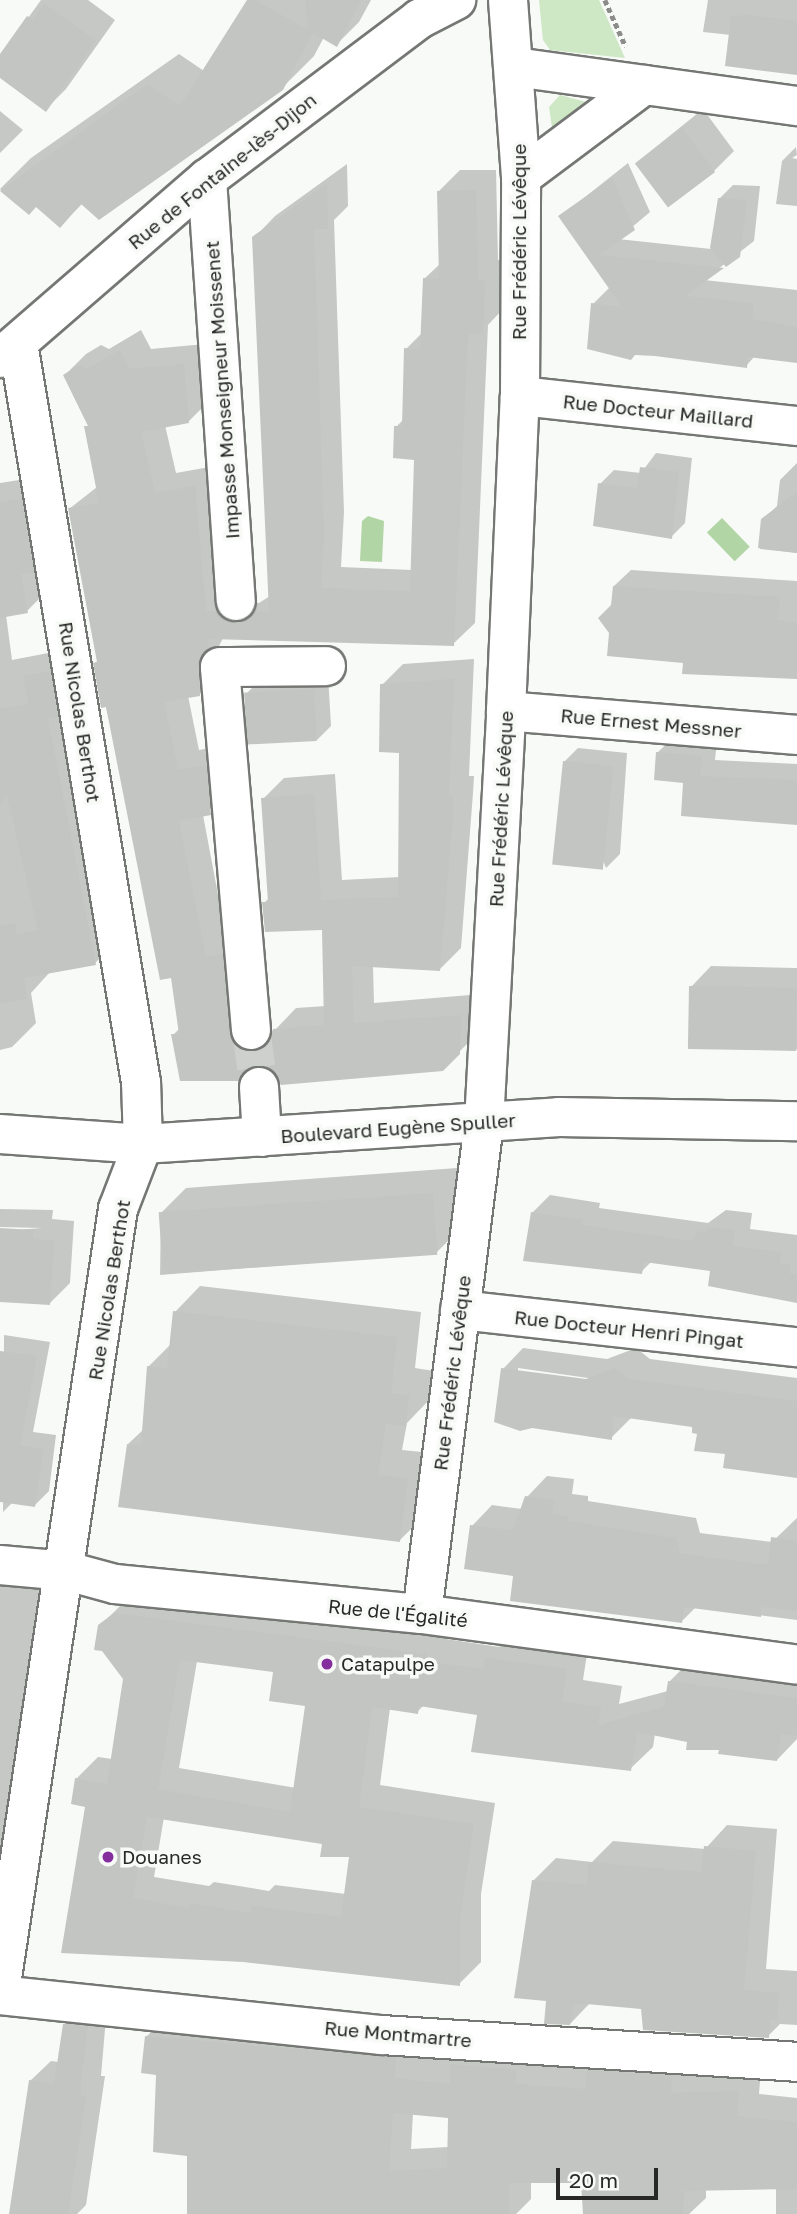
<!DOCTYPE html>
<meta charset="utf-8">
<style>
body{margin:0}
#map{position:relative;width:797px;height:2214px;overflow:hidden;background:#f8faf7;font-family:"Golos Text",sans-serif}
div>[style]{position:absolute}
.green>*{inset:0;background:#cee7c5}
.water>*{inset:0;background:#b1d5a4;transform-origin:0 0}
.shadow>*{inset:0;background:#0003}
.building>*{inset:0;background:#c3c5c2;transform-origin:0 0}
.minor-tunnel>*{height:38px;margin-top:-19px;transform-origin:0;background:repeating-linear-gradient(90deg,#ced0cd 0 38px,transparent 0 57px)}
.path>*{height:4.5px;margin-top:-2.25px;transform-origin:0;background:repeating-linear-gradient(90deg,#8c8d8b 0 5px,transparent 0 8.5px)}
.roads{filter:drop-shadow(2px 0 #757774) drop-shadow(-2px 0 #757774) drop-shadow(0 2px #757774) drop-shadow(0 -2px #757774)}
.minor>*{height:38px;margin:-19px;padding:0 19px;transform-origin:19px;border-radius:19px;background:#fff}
.dots>*{width:19px;height:19px;translate:-50% -50%;box-sizing:border-box;border:4px solid #f8faf7;border-radius:50%}
span{translate:-50% -50%;white-space:nowrap;text-align:center;line-height:1.15;-webkit-text-stroke:7px #f8faf7;paint-order:stroke}
.street-label{font-size:19px;color:#282927}
.poi-label{font-size:19px;color:#282927}
.left{translate:0 -50%;text-align:left}
.scale{position:absolute;left:556px;top:2168px;width:102px;height:32px;box-sizing:border-box;border:4px solid #282927;border-top:0;padding-left:9px;font-size:21px;line-height:24px;white-space:nowrap;color:#282927;-webkit-text-stroke:5px #f8faf7;paint-order:stroke}
</style>
<div id="map">
<div class="green">
<div style="clip-path:polygon(539px 0,599px 0,625px 58px,550px 50px,543px 40px)"></div>
<div style="clip-path:polygon(560px 95px,601px 106px,554px 141px,549px 107px)"></div>
</div>
<div class="water">
<div style="clip-path:polygon(368px 516px,384px 521px,382px 562px,360px 561px,362px 521px)"></div>
<div style="left:722px;top:518px;width:40px;height:21px;rotate:46deg"></div>
</div>
<div class="shadow">
<div style="clip-path:polygon(41px 0,88px 0,115px 20px,66px 89px,46px 109px,0 76px,0 57px)"></div>
<div style="clip-path:polygon(249px 0,371px 0,359px 22px,336px 45px,324px 37px,314px 56px,282px 88px,83px 203px,60px 226px,36px 205px,28px 213px,0 189px,31px 158px,179px 54px,204px 71px)"></div>
<div style="clip-path:polygon(708px 0,797px 0,797px 73px,731px 35px,703px 32px)"></div>
<div style="clip-path:polygon(703px 109px,734px 151px,714px 171px,637px 162px)"></div>
<div style="clip-path:polygon(0 111px,23px 130px,0 153px)"></div>
<div style="clip-path:polygon(796px 147px,797px 155px,792px 158px,797px 159px,797px 206px,776px 204px,782px 161px)"></div>
<div style="clip-path:polygon(628px 163px,650px 212px,618px 239px,711px 249px,719px 199px,733px 185px,760px 186px,754px 241px,704px 280px,797px 290px,797px 362px,755px 356px,746px 366px,593px 304px,610px 287px,561px 216px)"></div>
<div style="clip-path:polygon(347px 164px,348px 206px,334px 220px,344px 512px,341px 567px,412px 570px,416px 458px,396px 427px,404px 419px,406px 349px,422px 333px,424px 279px,441px 263px,439px 191px,460px 170px,496px 170px,498px 260px,505px 260px,503px 309px,488px 325px,475px 623px,453px 644px,223px 638px,219px 646px,221px 673px,200px 694px,188px 696px,199px 750px,227px 745px,231px 792px,203px 815px,226px 937px,262px 1029px,274px 1031px,296px 1008px,326px 1006px,324px 928px,264px 903px,270px 897px,263px 799px,284px 778px,335px 774px,342px 880px,400px 877px,401px 751px,382px 685px,403px 664px,474px 659px,469px 776px,474px 776px,473px 793px,461px 948px,440px 969px,373px 966px,374px 1003px,482px 994px,480px 1031px,442px 1069px,258px 1063px,238px 1079px,173px 1035px,180px 1028px,173px 976px,95px 663px,99px 660px,69px 509px,97px 487px,89px 424px,65px 375px,86px 354px,101px 345px,109px 349px,141px 330px,151px 349px,205px 344px,210px 400px,189px 421px,165px 425px,176px 473px,215px 466px,247px 600px,259px 603px,270px 596px,254px 238px,275px 216px)"></div>
<div style="clip-path:polygon(656px 453px,692px 458px,685px 523px,671px 537px,600px 484px,614px 470px,641px 473px)"></div>
<div style="clip-path:polygon(797px 463px,797px 553px,760px 549px,763px 520px,777px 506px,780px 480px)"></div>
<div style="clip-path:polygon(45px 476px,51px 587px,27px 611px,6px 615px,12px 660px,74px 648px,119px 940px,95px 963px,50px 972px,31px 993px,36px 1023px,12px 1047px,0 1050px,0 483px)"></div>
<div style="clip-path:polygon(631px 570px,797px 581px,797px 677px,684px 673px,685px 661px,612px 605px,614px 586px)"></div>
<div style="clip-path:polygon(328px 675px,331px 726px,317px 740px,246px 694px,260px 680px)"></div>
<div style="clip-path:polygon(674px 737px,717px 740px,715px 760px,797px 764px,797px 824px,685px 781px,657px 753px)"></div>
<div style="clip-path:polygon(578px 748px,627px 753px,620px 854px,606px 868px,564px 762px)"></div>
<div style="clip-path:polygon(711px 966px,797px 968px,797px 1050px,691px 987px)"></div>
<div style="clip-path:polygon(457px 1168px,461px 1228px,436px 1253px,160px 1275px,161px 1213px,186px 1188px)"></div>
<div style="clip-path:polygon(550px 1195px,600px 1203px,599px 1208px,708px 1223px,726px 1210px,752px 1213px,750px 1229px,797px 1235px,797px 1301px,712px 1269px,652px 1261px,641px 1272px,532px 1213px)"></div>
<div style="clip-path:polygon(0 1209px,53px 1210px,52px 1219px,74px 1221px,70px 1283px,49px 1304px,0 1300px,0 1231px,42px 1228px,0 1227px)"></div>
<div style="clip-path:polygon(200px 1286px,421px 1312px,415px 1368px,434px 1371px,430px 1399px,407px 1423px,402px 1450px,432px 1453px,425px 1515px,400px 1540px,128px 1444px,144px 1429px,149px 1366px,171px 1344px,175px 1312px)"></div>
<div style="clip-path:polygon(4px 1335px,50px 1342px,33px 1432px,56px 1435px,49px 1491px,35px 1505px,13px 1502px,3px 1512px)"></div>
<div style="clip-path:polygon(evenodd,523px 1348px,607px 1359px,636px 1348px,650px 1359px,797px 1378px,797px 1476px,727px 1452px,694px 1425px,632px 1417px,611px 1438px,503px 1369px,523px 1348px,518px 1368px,595px 1379px,594px 1382px,518px 1372px,518px 1368px)"></div>
<div style="clip-path:polygon(547px 1476px,574px 1479px,572px 1494px,588px 1496px,588px 1501px,696px 1518px,700px 1533px,772px 1542px,797px 1518px,797px 1620px,696px 1607px,682px 1621px,515px 1575px,472px 1526px,492px 1505px,522px 1509px,527px 1497px)"></div>
<div style="clip-path:polygon(0 1574px,29px 1577px,41px 1594px,0 1861px)"></div>
<div style="clip-path:polygon(evenodd,122px 1604px,447px 1632px,446px 1639px,499px 1647px,509px 1637px,588px 1647px,583px 1680px,622px 1686px,619px 1704px,668px 1691px,669px 1682px,691px 1660px,797px 1673px,797px 1739px,777px 1760px,655px 1734px,653px 1747px,630px 1769px,479px 1714px,424px 1705px,417px 1712px,390px 1708px,380px 1785px,495px 1803px,481px 1894px,481px 1962px,459px 1984px,243px 1961px,63px 1952px,87px 1806px,76px 1779px,98px 1757px,112px 1759px,125px 1679px,100px 1626px,122px 1604px,197px 1661px,275px 1670px,307px 1705px,296px 1788px,179px 1768px,197px 1661px,122px 1604px,164px 1817px,324px 1842px,351px 1855px,346px 1894px,275px 1885px,269px 1891px,214px 1882px,209px 1886px,154px 1877px,164px 1817px)"></div>
<div style="clip-path:polygon(727px 1825px,777px 1829px,766px 1969px,797px 1971px,797px 2025px,780px 2024px,768px 2036px,643px 2008px,590px 2003px,570px 2024px,547px 1999px,534px 1880px,556px 1858px,592px 1862px,613px 1841px,705px 1849px)"></div>
<div style="clip-path:polygon(85px 2004px,107px 2006px,101px 2076px,105px 2076px,86px 2205px,77px 2214px,15px 2214px,30px 2081px,51px 2061px,59px 2062px,65px 2024px)"></div>
<div style="clip-path:polygon(evenodd,169px 2014px,458px 2060px,476px 2042px,761px 2069px,759px 2094px,797px 2098px,797px 2214px,776px 2214px,776px 2188px,706px 2189px,706px 2198px,689px 2214px,584px 2214px,583px 2181px,531px 2181px,531px 2199px,516px 2214px,188px 2214px,189px 2154px,146px 2037px,169px 2014px,413px 2113px,449px 2116px,449px 2147px,411px 2149px,413px 2113px)"></div>
</div>
<div class="building">
<div style="clip-path:polygon(247px 0,255px 0,313px 33px,283px 90px,99px 220px,81px 204px,60px 228px,36px 207px,29px 215px,0 191px,147px 84px,180px 106px)"></div>
<div style="clip-path:polygon(305px 0,361px 0,337px 47px,308px 30px)"></div>
<div style="clip-path:polygon(44px 3px,96px 41px,46px 112px,0 78px,0 54px,27px 16px,33px 19px)"></div>
<div style="clip-path:polygon(749px 15px,797px 21px,797px 75px,725px 66px,731px 16px)"></div>
<div style="left:682px;top:128px;width:55px;height:59px;rotate:53deg"></div>
<div style="clip-path:polygon(612px 178px,635px 230px,599px 255px,724px 268px,685px 296px,754px 303px,752px 319px,797px 327px,797px 363px,748px 357px,747px 368px,655px 356px,635px 355px,631px 360px,587px 349px,591px 303px,622px 307px,558px 216px)"></div>
<div style="clip-path:polygon(327px 183px,328px 229px,314px 229px,324px 534px,321px 588px,410px 591px,414px 460px,393px 458px,394px 426px,402px 426px,404px 348px,420px 349px,423px 278px,439px 279px,437px 191px,476px 190px,478px 280px,485px 281px,483px 332px,468px 335px,454px 646px,208px 639px,209px 648px,198px 668px,200px 696px,164px 702px,178px 770px,206px 765px,211px 815px,179px 821px,206px 957px,223px 954px,234px 1043px,254px 1052px,270px 1040px,273px 1029px,324px 1025px,322px 930px,265px 932px,262px 902px,268px 902px,261px 798px,314px 794px,321px 900px,398px 897px,399px 753px,379px 752px,380px 684px,454px 679px,449px 796px,453px 796px,453px 816px,440px 971px,352px 966px,354px 1023px,461px 1015px,460px 1054px,443px 1071px,281px 1085px,269px 1068px,258px 1065px,246px 1069px,239px 1081px,180px 1081px,171px 1034px,179px 1034px,171px 978px,160px 980px,106px 707px,101px 708px,93px 663px,97px 662px,68px 508px,99px 503px,84px 426px,88px 426px,63px 375px,79px 365px,86px 369px,120px 350px,130px 369px,184px 364px,189px 423px,141px 432px,155px 493px,195px 486px,206px 611px,217px 611px,226px 620px,237px 623px,255px 611px,269px 612px,252px 237px)"></div>
<div style="clip-path:polygon(718px 198px,747px 200px,740px 257px,726px 267px,710px 248px)"></div>
<div style="clip-path:polygon(640px 467px,679px 472px,672px 539px,593px 526px,598px 483px,637px 488px)"></div>
<div style="clip-path:polygon(797px 492px,797px 553px,758px 548px,761px 519px)"></div>
<div style="clip-path:polygon(22px 499px,34px 572px,21px 574px,28px 613px,0 618px,0 502px)"></div>
<div style="clip-path:polygon(613px 586px,780px 597px,778px 620px,797px 622px,797px 679px,682px 674px,683px 663px,607px 656px,609px 633px,598px 618px,611px 605px)"></div>
<div style="clip-path:polygon(50px 671px,58px 717px,48px 719px,96px 965px,24px 978px,27px 999px,0 1004px,0 925px,15px 924px,17px 935px,38px 930px,7px 795px,0 805px,0 709px,29px 704px,23px 676px)"></div>
<div style="left:314px;top:689px;width:52px;height:70px;rotate:87deg"></div>
<div style="clip-path:polygon(656px 752px,702px 756px,700px 776px,797px 780px,797px 825px,681px 816px,683px 783px,654px 780px)"></div>
<div style="left:563px;top:761px;width:51px;height:104px;rotate:6deg"></div>
<div style="left:689px;top:986px;width:108px;height:63px;rotate:1deg"></div>
<div style="left:433px;top:1193px;width:62px;height:275px;rotate:86deg"></div>
<div style="clip-path:polygon(531px 1212px,583px 1220px,582px 1225px,691px 1241px,698px 1231px,707px 1232px,707px 1227px,735px 1230px,733px 1246px,781px 1252px,779px 1264px,790px 1265px,790px 1274px,797px 1275px,797px 1303px,708px 1286px,710px 1271px,644px 1262px,642px 1274px,523px 1261px)"></div>
<div style="clip-path:polygon(0 1228px,34px 1230px,33px 1239px,54px 1241px,50px 1305px,0 1302px)"></div>
<div style="clip-path:polygon(173px 1311px,397px 1337px,391px 1393px,409px 1396px,406px 1426px,386px 1424px,378px 1475px,408px 1478px,400px 1542px,118px 1507px,127px 1444px,141px 1445px,147px 1366px,167px 1368px)"></div>
<div style="clip-path:polygon(0 1351px,37px 1356px,20px 1445px,43px 1449px,35px 1507px,0 1502px)"></div>
<div style="clip-path:polygon(501px 1368px,586px 1379px,615px 1368px,629px 1379px,797px 1401px,797px 1478px,723px 1468px,725px 1454px,694px 1451px,697px 1434px,692px 1433px,692px 1427px,613px 1416px,612px 1440px,532px 1428px,520px 1431px,494px 1422px)"></div>
<div style="clip-path:polygon(525px 1496px,554px 1500px,552px 1514px,568px 1516px,568px 1521px,676px 1538px,680px 1553px,691px 1555px,768px 1565px,771px 1537px,797px 1541px,797px 1611px,761px 1607px,761px 1617px,684px 1607px,682px 1623px,510px 1601px,513px 1576px,464px 1569px,470px 1525px,513px 1530px)"></div>
<div style="clip-path:polygon(evenodd,114px 1613px,426px 1654px,425px 1661px,483px 1669px,485px 1658px,567px 1669px,562px 1702px,601px 1707px,598px 1725px,664px 1707px,668px 1681px,797px 1698px,797px 1736px,781px 1734px,777px 1761px,718px 1754px,719px 1750px,686px 1750px,687px 1742px,637px 1732px,631px 1771px,471px 1752px,477px 1715px,419px 1706px,418px 1714px,372px 1707px,359px 1807px,474px 1824px,460px 1918px,460px 1986px,243px 1962px,61px 1953px,85px 1807px,71px 1804px,75px 1778px,107px 1784px,123px 1679px,102px 1651px,94px 1650px,98px 1625px,114px 1613px,180px 1660px,273px 1672px,269px 1701px,305px 1706px,290px 1812px,158px 1789px,180px 1660px,114px 1613px,147px 1817px,322px 1844px,320px 1857px,349px 1857px,341px 1917px,251px 1906px,251px 1913px,190px 1903px,189px 1908px,133px 1898px,147px 1817px)"></div>
<div style="clip-path:polygon(704px 1846px,756px 1851px,744px 1990px,779px 1993px,777px 2020px,770px 2020px,769px 2038px,643px 2030px,641px 2009px,575px 2003px,570px 2025px,544px 2024px,546px 2001px,514px 1998px,532px 1880px,587px 1885px,589px 1862px,701px 1872px)"></div>
<div style="clip-path:polygon(63px 2024px,88px 2026px,81px 2080px,81px 2096px,86px 2096px,68px 2214px,9px 2214px,29px 2080px,54px 2084px)"></div>
<div style="clip-path:polygon(evenodd,145px 2036px,396px 2058px,395px 2078px,450px 2084px,451px 2064px,516px 2070px,515px 2084px,585px 2089px,587px 2070px,672px 2076px,671px 2093px,739px 2091px,737px 2116px,797px 2122px,797px 2189px,684px 2191px,683px 2214px,583px 2214px,581px 2183px,509px 2183px,509px 2214px,187px 2214px,187px 2156px,153px 2152px,156px 2075px,141px 2073px,145px 2036px,393px 2113px,448px 2118px,447px 2168px,389px 2171px,393px 2113px)"></div>
</div>
<div class="minor-tunnel">
<div style="left:251px;top:1030px;width:58px;rotate:82deg"></div>
</div>
<div class="path">
<div style="left:605px;top:0;width:51px;rotate:65.9deg"></div>
</div>
<div class="roads">
<div class="minor">
<div style="left:515px;top:67px;width:285px;rotate:7.9deg"></div>
<div style="left:521px;top:177px;width:154px;rotate:-36.8deg"></div>
<div style="left:207px;top:179px;width:423px;rotate:86.1deg"></div>
<div style="left:0;top:358px;width:274px;rotate:-40.9deg"></div>
<div style="left:207px;top:179px;width:266px;rotate:-37deg"></div>
<div style="left:419px;top:19px;width:42px;rotate:-27.2deg"></div>
<div style="left:520px;top:396px;width:279px;rotate:6.2deg"></div>
<div style="left:506px;top:711px;width:292px;rotate:4.7deg"></div>
<div style="left:251px;top:1030px;width:364px;rotate:-94.9deg"></div>
<div style="left:220px;top:667px;width:106px;rotate:-0.5deg"></div>
<div style="left:259px;top:1087px;width:50px;rotate:86.6deg"></div>
<div style="left:0;top:1134px;width:143px;rotate:4deg"></div>
<div style="left:143px;top:1144px;width:417px;rotate:-3.7deg"></div>
<div style="left:559px;top:1117px;width:238px;rotate:1deg"></div>
<div style="left:460px;top:1310px;width:339px;rotate:6.3deg"></div>
<div style="left:0;top:1565px;width:67px;rotate:5.1deg"></div>
<div style="left:67px;top:1571px;width:50px;rotate:15.2deg"></div>
<div style="left:115px;top:1584px;width:308px;rotate:5.6deg"></div>
<div style="left:422px;top:1614px;width:378px;rotate:7.7deg"></div>
<div style="left:422px;top:1614px;width:495px;rotate:-82.8deg"></div>
<div style="left:484px;top:1123px;width:413px;rotate:-86.9deg"></div>
<div style="left:506px;top:711px;width:315px;rotate:-87.5deg"></div>
<div style="left:520px;top:396px;width:219px;rotate:-89.7deg"></div>
<div style="left:521px;top:177px;width:177px;rotate:-94.2deg"></div>
<div style="left:0;top:1991px;width:791px;rotate:-81.42deg"></div>
<div style="left:118px;top:1209px;width:70px;rotate:-69deg"></div>
<div style="left:143px;top:1144px;width:62px;rotate:-91.8deg"></div>
<div style="left:141px;top:1082px;width:748px;rotate:-99.46deg"></div>
<div style="left:0;top:1995px;width:384px;rotate:6deg"></div>
<div style="left:382px;top:2035px;width:416px;rotate:3.7deg"></div>
</div>
</div>
<div class="dots">
<div style="left:327px;top:1664px;background:#842f9d"></div>
<div style="left:108px;top:1857px;background:#842f9d"></div>
</div>
<div class="street-label">
<span style="left:222px;top:171px;rotate:-39deg">Rue de Fontaine-lès-Dijon</span>
<span style="left:519px;top:242px;rotate:-90deg">Rue Frédéric Lévêque</span>
<span style="left:222px;top:390px;rotate:-94deg">Impasse Monseigneur Moissenet</span>
<span style="left:658px;top:411px;rotate:6deg">Rue Docteur Maillard</span>
<span style="left:80px;top:712px;rotate:81deg">Rue Nicolas Berthot</span>
<span style="left:651px;top:723px;rotate:5deg">Rue Ernest Messner</span>
<span style="left:501px;top:809px;rotate:-87deg">Rue Frédéric Lévêque</span>
<span style="left:398px;top:1128px;rotate:-4deg">Boulevard Eugène Spuller</span>
<span style="left:109px;top:1290px;rotate:-81deg">Rue Nicolas Berthot</span>
<span style="left:629px;top:1329px;rotate:6deg">Rue Docteur Henri Pingat</span>
<span style="left:452px;top:1373px;rotate:-83deg">Rue Frédéric Lévêque</span>
<span style="left:398px;top:1613px;rotate:6deg">Rue de l'Égalité</span>
<span style="left:398px;top:2034px;rotate:5deg">Rue Montmartre</span>
</div>
<div class="poi-label">
<span class="left" style="left:341px;top:1664px">Catapulpe</span>
<span class="left" style="left:122px;top:1857px">Douanes</span>
</div>
<div class="scale">20 m</div>
</div>
